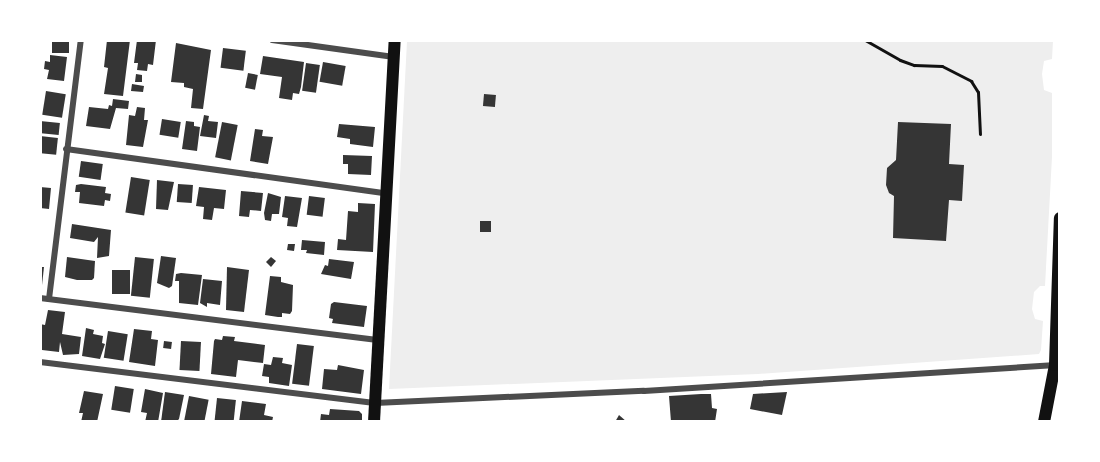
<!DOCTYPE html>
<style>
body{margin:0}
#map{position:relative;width:1100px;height:462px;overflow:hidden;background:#fff;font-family:Barlow,sans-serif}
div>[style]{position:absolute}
.green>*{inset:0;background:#eee}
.building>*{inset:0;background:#353535;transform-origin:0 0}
.path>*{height:3px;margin:-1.5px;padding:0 1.5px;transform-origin:1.5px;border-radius:1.5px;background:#111}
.minor>*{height:6px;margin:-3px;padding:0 3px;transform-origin:3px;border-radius:3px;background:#4c4c4c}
.secondary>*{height:12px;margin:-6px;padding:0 6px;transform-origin:6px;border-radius:6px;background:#111}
span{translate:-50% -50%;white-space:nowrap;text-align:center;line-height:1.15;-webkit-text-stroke:6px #fff;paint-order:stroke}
.frame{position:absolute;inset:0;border:42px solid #fff;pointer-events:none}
</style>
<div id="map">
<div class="green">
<div style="clip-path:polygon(407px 41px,1053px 41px,1052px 59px,1044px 61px,1042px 74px,1044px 90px,1052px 93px,1052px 157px,1045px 286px,1040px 286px,1034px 292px,1032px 309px,1035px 319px,1043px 321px,1041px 350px,1039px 354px,758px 374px,389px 389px)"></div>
</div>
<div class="building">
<div style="left:52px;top:40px;width:17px;height:13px"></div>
<div style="clip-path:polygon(107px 40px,130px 40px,123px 96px,104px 94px,108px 68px,104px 67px)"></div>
<div style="clip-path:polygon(137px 40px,156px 40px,153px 65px,148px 64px,147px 71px,137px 70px,138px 63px,134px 63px)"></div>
<div style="clip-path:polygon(176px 43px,211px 50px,203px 109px,191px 108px,193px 89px,184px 87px,184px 83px,171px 82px)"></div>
<div style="left:223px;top:48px;width:23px;height:20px;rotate:7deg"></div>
<div style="clip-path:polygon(50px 55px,67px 57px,64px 81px,47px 79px,49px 70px,44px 69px,45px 61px,50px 62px)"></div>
<div style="clip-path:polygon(263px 56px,304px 62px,301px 87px,299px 94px,293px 93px,292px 100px,279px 98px,282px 77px,260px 74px)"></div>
<div style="left:323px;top:62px;width:23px;height:20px;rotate:10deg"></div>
<div style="left:306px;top:63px;width:14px;height:28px;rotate:8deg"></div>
<div style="left:248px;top:73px;width:10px;height:15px;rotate:11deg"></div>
<div style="clip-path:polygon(136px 74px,142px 75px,142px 82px,135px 82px)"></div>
<div style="clip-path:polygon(132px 84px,144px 86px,143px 92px,131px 91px)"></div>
<div style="left:46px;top:91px;width:20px;height:24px;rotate:9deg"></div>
<div style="left:484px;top:94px;width:12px;height:12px;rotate:5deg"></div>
<div style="clip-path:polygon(113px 99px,129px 101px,128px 109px,116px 108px,110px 129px,86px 126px,89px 107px,108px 109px,109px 105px,112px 106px)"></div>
<div style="clip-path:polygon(137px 107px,145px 108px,144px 120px,148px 120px,143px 147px,126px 145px,129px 115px,135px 116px)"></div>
<div style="clip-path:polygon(204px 115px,209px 116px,208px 121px,218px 122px,216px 138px,200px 136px)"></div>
<div style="left:162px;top:119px;width:19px;height:16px;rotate:9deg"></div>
<div style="left:40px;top:121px;width:20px;height:12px;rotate:6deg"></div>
<div style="clip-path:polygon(186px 121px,194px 122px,194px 126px,200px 127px,197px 151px,182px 149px)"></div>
<div style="left:222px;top:122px;width:16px;height:36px;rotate:11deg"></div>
<div style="clip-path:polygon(898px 122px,951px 124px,949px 164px,964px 165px,962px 201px,949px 200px,946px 241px,893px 238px,894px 196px,889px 193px,886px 185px,887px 168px,896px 160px)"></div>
<div style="clip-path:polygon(339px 124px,375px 127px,373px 147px,350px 144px,350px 139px,337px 137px)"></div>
<div style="clip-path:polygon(255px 129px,263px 130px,262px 136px,273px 137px,268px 164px,250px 161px)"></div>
<div style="left:40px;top:136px;width:18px;height:17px;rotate:6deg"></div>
<div style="clip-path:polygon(343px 155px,372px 156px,371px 175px,348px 174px,348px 164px,343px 164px)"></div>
<div style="left:81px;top:161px;width:22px;height:16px;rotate:8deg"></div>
<div style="left:131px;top:177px;width:19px;height:36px;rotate:9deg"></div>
<div style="clip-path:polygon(157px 180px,174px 182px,168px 210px,156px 209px)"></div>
<div style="clip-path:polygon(81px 184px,106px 187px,105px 193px,111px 194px,110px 201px,105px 200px,104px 206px,79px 203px,80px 192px,75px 192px,76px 185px)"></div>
<div style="left:178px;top:184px;width:15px;height:18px;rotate:4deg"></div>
<div style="clip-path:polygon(40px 187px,51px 188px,49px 209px,40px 208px)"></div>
<div style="clip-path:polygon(199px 187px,226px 190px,224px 209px,214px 208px,212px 220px,203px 219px,204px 207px,196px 206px)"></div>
<div style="clip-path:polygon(241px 191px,263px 193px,261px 211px,250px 210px,249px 217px,239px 216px)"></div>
<div style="clip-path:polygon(268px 193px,281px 197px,279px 214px,272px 214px,271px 221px,265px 220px,264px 213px)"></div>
<div style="clip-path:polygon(285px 196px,302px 198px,297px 227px,287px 226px,288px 218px,282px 217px)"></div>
<div style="left:309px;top:196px;width:16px;height:19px;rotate:7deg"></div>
<div style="clip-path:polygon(358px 203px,375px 204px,373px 252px,337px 250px,338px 239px,346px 240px,348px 211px,358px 212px)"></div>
<div style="left:480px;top:221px;width:11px;height:11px"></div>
<div style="clip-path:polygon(72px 224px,111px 230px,109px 256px,97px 258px,98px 237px,94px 242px,70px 238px)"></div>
<div style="clip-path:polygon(302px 240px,325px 242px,324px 255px,306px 253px,307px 250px,301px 250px)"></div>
<div style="clip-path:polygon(288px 244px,295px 244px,294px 251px,287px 250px)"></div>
<div style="clip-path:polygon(161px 256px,176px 258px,172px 286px,169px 288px,157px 283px)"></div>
<div style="clip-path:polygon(67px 257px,95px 261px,94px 278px,92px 280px,77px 280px,65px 277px)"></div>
<div style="left:135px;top:257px;width:19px;height:39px;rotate:6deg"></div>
<div style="clip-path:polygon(271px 257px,276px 261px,271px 267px,266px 262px)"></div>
<div style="clip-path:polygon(329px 259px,354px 262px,351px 279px,321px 274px,325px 265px,328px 266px)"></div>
<div style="clip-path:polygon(40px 267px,44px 267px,42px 285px,40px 285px)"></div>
<div style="clip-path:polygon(227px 267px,249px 270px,244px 312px,226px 310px)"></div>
<div style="left:112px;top:270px;width:18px;height:24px"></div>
<div style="clip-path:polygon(181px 273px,202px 275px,198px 305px,179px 303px,179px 281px,175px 281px,176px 274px)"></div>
<div style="clip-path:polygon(270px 276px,281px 277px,281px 282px,293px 285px,292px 311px,290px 314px,282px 313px,282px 317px,278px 317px,265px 315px)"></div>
<div style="clip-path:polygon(203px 279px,222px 281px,220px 305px,207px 303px,207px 307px,200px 303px)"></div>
<div style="clip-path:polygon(334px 302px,367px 306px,364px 327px,332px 323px,333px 319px,329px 318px,331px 304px)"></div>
<div style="clip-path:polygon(48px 310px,65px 312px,62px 334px,81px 337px,79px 354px,63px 355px,60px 342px,59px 352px,42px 350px,40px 324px,45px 325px)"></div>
<div style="clip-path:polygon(86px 328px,94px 330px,93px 334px,103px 336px,102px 343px,105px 344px,100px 359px,82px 356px)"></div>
<div style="clip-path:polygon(134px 329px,152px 331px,151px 339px,158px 340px,155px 366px,129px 362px)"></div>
<div style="left:108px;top:331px;width:20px;height:27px;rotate:9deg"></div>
<div style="clip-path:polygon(223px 336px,235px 337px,234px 341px,265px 345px,263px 363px,238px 360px,236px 377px,211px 374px,214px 341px,215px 339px,222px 340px)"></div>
<div style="left:164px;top:341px;width:8px;height:7px;rotate:7deg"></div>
<div style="left:181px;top:341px;width:20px;height:29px;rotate:3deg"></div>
<div style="left:297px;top:344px;width:17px;height:40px;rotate:7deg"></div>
<div style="clip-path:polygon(273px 357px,283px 358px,282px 363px,292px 365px,289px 386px,269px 383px,269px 377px,262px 376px,264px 364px,271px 365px)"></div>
<div style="clip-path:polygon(338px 365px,364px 370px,361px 394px,322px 389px,324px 369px,337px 370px)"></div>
<div style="left:115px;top:386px;width:19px;height:24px;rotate:9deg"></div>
<div style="clip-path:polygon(145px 389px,163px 393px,158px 422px,145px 422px,147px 413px,141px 412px)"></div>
<div style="clip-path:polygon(84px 391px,103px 394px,97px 422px,81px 422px,83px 413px,79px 413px)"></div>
<div style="clip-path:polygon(165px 392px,184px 395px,179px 419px,176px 422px,161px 422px)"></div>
<div style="clip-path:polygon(787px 392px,782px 415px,750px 409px,753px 394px)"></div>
<div style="clip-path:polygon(701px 394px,711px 394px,712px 408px,717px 409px,715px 422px,671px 422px,669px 396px)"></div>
<div style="left:189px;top:396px;width:20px;height:25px;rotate:11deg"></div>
<div style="left:217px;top:398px;width:19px;height:24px;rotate:6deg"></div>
<div style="clip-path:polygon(242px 401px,266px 404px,264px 415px,273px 417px,272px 422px,239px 422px)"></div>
<div style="clip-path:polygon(330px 409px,359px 411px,362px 414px,362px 422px,320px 422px,321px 414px,329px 415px)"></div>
<div style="clip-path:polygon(619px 415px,627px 422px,615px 422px)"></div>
</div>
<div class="path">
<div style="left:865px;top:40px;width:40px;rotate:29.7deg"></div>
<div style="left:900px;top:60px;width:15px;rotate:20deg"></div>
<div style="left:914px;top:65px;width:28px;rotate:2deg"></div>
<div style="left:942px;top:66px;width:33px;rotate:27deg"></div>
<div style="left:971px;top:81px;width:13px;rotate:58deg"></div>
<div style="left:978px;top:92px;width:42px;rotate:87.3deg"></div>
</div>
<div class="minor">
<div style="left:272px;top:40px;width:123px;rotate:7.9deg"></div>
<div style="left:66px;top:149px;width:322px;rotate:7.9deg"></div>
<div style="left:40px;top:298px;width:340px;rotate:7.1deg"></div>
<div style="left:49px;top:299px;width:261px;rotate:-83deg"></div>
<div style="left:40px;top:362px;width:337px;rotate:7deg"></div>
<div style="left:375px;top:403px;width:269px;rotate:-2.6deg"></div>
<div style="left:644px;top:391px;width:413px;rotate:-3.6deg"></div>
</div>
<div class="secondary">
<div style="left:374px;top:422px;width:383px;rotate:-86.9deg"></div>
<div style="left:1044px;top:422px;width:58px;rotate:-79.1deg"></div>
<div style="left:1055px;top:365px;width:147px;rotate:-88.1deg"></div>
</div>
<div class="frame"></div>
</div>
